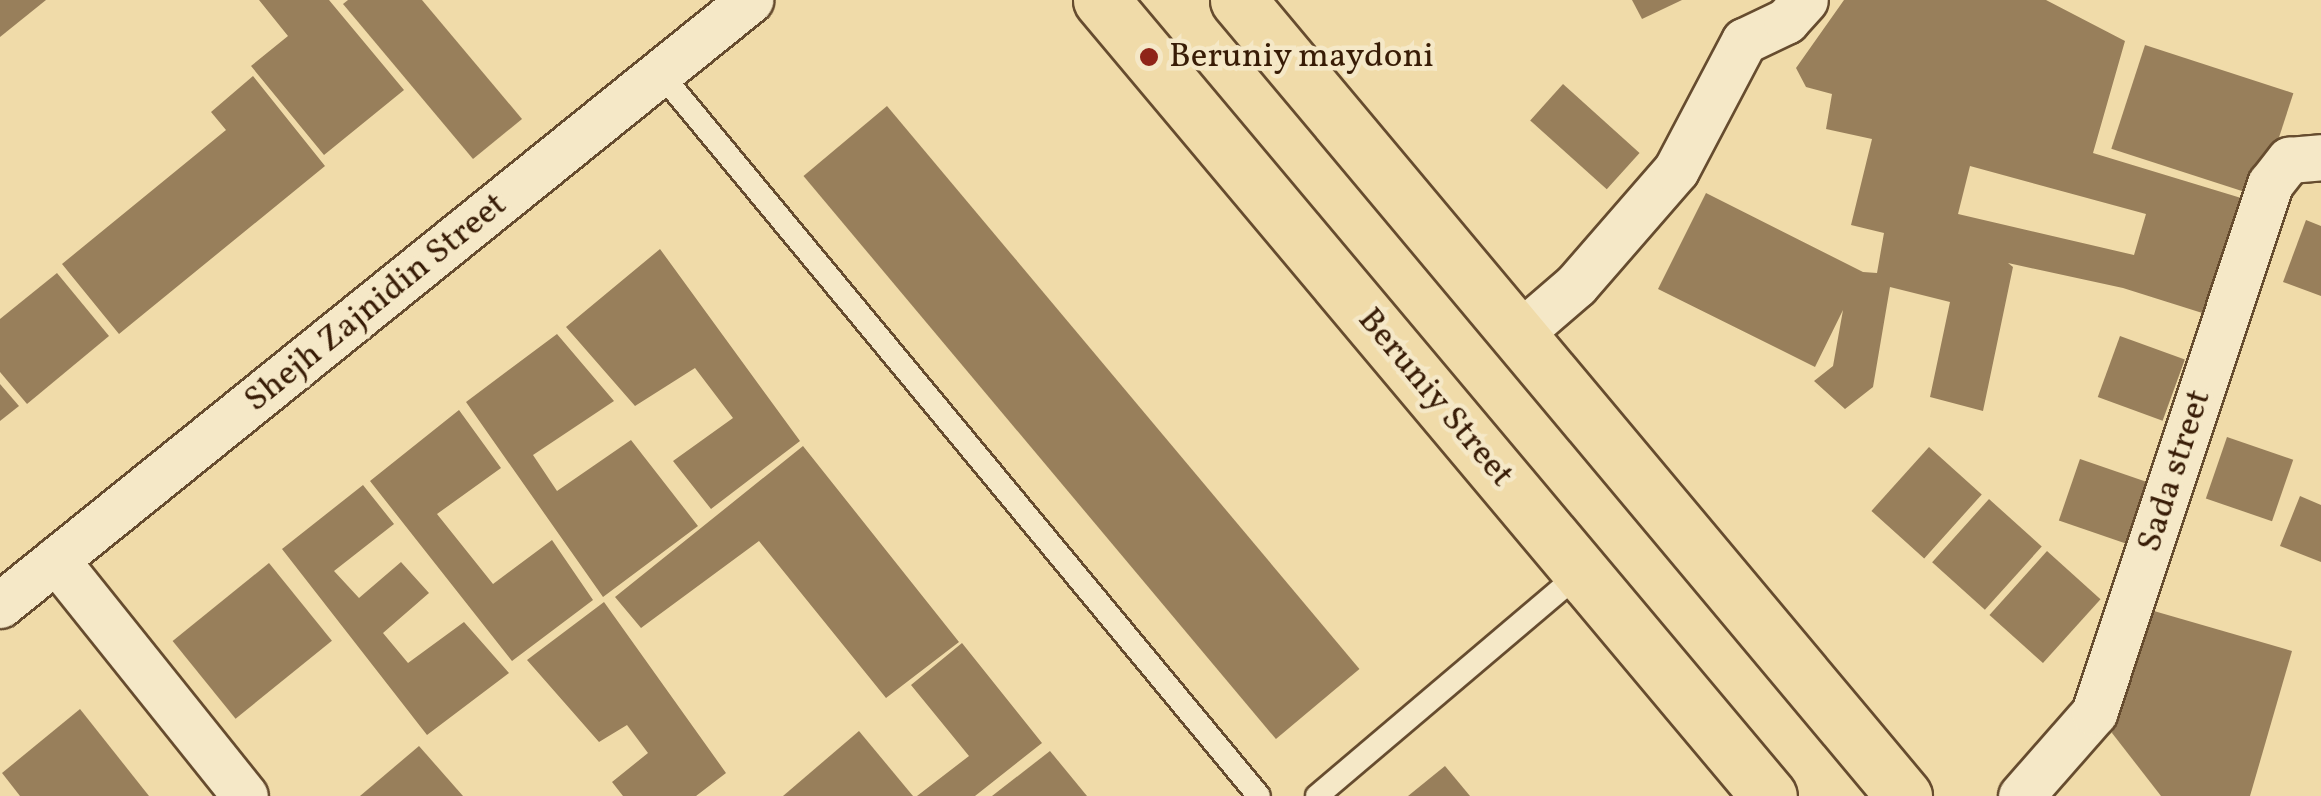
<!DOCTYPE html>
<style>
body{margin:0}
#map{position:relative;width:2321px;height:796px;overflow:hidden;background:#f0dba9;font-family:Vollkorn,serif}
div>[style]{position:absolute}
.building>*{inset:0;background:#987f5b;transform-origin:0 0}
.roads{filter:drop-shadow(2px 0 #664c2f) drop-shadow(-2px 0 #664c2f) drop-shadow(0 2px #664c2f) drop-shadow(0 -2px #664c2f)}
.lane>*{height:22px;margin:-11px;padding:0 11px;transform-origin:11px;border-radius:11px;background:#f5e8c7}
.street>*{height:45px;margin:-22.5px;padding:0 22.5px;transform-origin:22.5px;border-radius:22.5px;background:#f5e8c7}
.primary>*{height:55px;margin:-27.5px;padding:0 27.5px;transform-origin:27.5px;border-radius:27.5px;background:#f0dba9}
.dots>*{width:28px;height:28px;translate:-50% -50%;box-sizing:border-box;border:5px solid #f5e8c7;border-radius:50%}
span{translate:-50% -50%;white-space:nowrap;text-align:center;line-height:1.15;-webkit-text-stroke:9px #f5e8c7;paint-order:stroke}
.poi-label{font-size:35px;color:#381c06}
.left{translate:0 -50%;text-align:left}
.street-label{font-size:35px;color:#381c06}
</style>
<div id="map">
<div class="building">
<div style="clip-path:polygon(0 0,46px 0,0 37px)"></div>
<div style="clip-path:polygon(259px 0,329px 0,404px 90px,324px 155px,251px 66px,288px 36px)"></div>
<div style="clip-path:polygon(348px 0,422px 0,522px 119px,473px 159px,343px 4px)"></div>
<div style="clip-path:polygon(1632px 0,1682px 0,1642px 19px)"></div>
<div style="clip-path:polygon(evenodd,1844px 0,2046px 0,2125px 41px,2093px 153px,2251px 201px,2215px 317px,2123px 288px,2008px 263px,2013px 267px,1983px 411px,1930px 397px,1950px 302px,1890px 287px,1873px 387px,1845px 409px,1814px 381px,1833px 366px,1843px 310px,1815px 367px,1658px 289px,1706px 193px,1863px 272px,1877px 273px,1884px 233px,1851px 225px,1872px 139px,1826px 129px,1832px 94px,1806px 87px,1796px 68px,1844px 0,1970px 166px,2146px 214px,2134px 255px,1958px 214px,1970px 166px)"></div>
<div style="left:2145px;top:45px;width:156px;height:109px;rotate:18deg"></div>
<div style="clip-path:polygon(253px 76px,325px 166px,119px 334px,62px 264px,226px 130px,211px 112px)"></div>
<div style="left:1563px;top:84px;width:103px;height:49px;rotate:42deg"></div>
<div style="left:887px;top:106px;width:735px;height:109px;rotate:50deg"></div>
<div style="clip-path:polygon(2306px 220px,2321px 226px,2321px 296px,2283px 282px)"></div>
<div style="clip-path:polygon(660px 249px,800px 441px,711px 509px,673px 461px,733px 418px,695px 368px,635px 406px,566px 327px)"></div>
<div style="clip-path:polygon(57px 273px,109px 336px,27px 404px,0 372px,0 319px)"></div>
<div style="clip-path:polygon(557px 334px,614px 401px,533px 455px,557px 491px,631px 440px,698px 526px,603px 597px,466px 402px)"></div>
<div style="left:2120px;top:336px;width:69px;height:65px;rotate:20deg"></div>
<div style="clip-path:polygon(0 384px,19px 406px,0 421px)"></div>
<div style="clip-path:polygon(459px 410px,501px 468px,437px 514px,493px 584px,552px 540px,593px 600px,512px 661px,370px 481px)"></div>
<div style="left:2227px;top:437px;width:70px;height:65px;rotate:19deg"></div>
<div style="clip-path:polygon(803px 446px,959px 642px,886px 698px,759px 541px,641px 628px,615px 597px)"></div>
<div style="left:1929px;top:447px;width:71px;height:86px;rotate:42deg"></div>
<div style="left:2080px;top:459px;width:70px;height:65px;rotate:19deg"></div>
<div style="clip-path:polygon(363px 485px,394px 524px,334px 571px,359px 598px,401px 562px,429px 593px,383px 633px,408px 663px,464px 622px,509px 673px,427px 735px,282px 549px)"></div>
<div style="clip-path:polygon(2300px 496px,2321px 505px,2321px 562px,2280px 546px)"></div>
<div style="left:1989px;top:499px;width:71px;height:85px;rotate:42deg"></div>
<div style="left:2047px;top:551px;width:72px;height:86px;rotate:42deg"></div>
<div style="left:269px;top:563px;width:100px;height:124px;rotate:51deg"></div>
<div style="clip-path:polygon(604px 602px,726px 773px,696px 796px,623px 796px,612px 782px,648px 753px,627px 725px,599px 742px,527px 660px)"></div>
<div style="clip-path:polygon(2147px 609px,2292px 651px,2250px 796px,2161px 796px,2112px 733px)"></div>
<div style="clip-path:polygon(962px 643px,1042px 743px,975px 796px,917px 796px,969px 756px,911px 685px)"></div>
<div style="clip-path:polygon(80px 709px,149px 796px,20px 796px,2px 773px)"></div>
<div style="clip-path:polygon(859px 731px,913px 796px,783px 796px)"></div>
<div style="clip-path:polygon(419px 746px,463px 796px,360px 796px)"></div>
<div style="clip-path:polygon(1050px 751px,1087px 796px,992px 796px)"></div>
<div style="clip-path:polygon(1445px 766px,1470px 796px,1408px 796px)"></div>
</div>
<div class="roads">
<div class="lane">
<div style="left:661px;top:74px;width:937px;rotate:50.37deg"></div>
<div style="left:1317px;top:796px;width:346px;rotate:-40.3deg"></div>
</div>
<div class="street">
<div style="left:1518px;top:335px;width:77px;rotate:-40.8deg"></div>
<div style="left:1576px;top:285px;width:152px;rotate:-49deg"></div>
<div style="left:1676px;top:170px;width:146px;rotate:-62.2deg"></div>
<div style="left:1744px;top:41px;width:47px;rotate:-25.5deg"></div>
<div style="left:1786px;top:21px;width:28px;rotate:-48deg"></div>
<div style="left:56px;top:560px;width:302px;rotate:51.3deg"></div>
<div style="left:0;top:605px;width:964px;rotate:-38.89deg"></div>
<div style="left:2021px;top:796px;width:111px;rotate:-48.7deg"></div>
<div style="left:2094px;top:713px;width:558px;rotate:-71.6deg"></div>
<div style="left:2270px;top:184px;width:31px;rotate:-52deg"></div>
<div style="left:2289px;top:160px;width:32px;rotate:-5deg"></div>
</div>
<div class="primary">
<div style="left:1101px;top:0;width:1039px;rotate:50deg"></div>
<div style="left:1238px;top:0;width:1038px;rotate:50.08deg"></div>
</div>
</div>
<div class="dots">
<div style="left:1149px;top:57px;background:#8f2418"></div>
</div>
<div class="poi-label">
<span class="left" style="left:1169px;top:57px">Beruniy maydoni</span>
</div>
<div class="street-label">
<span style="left:376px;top:303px;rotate:-39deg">Shejh Zajnidin Street</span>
<span style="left:1435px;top:398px;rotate:50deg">Beruniy Street</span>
<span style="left:2175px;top:471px;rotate:-72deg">Sada street</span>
</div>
</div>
